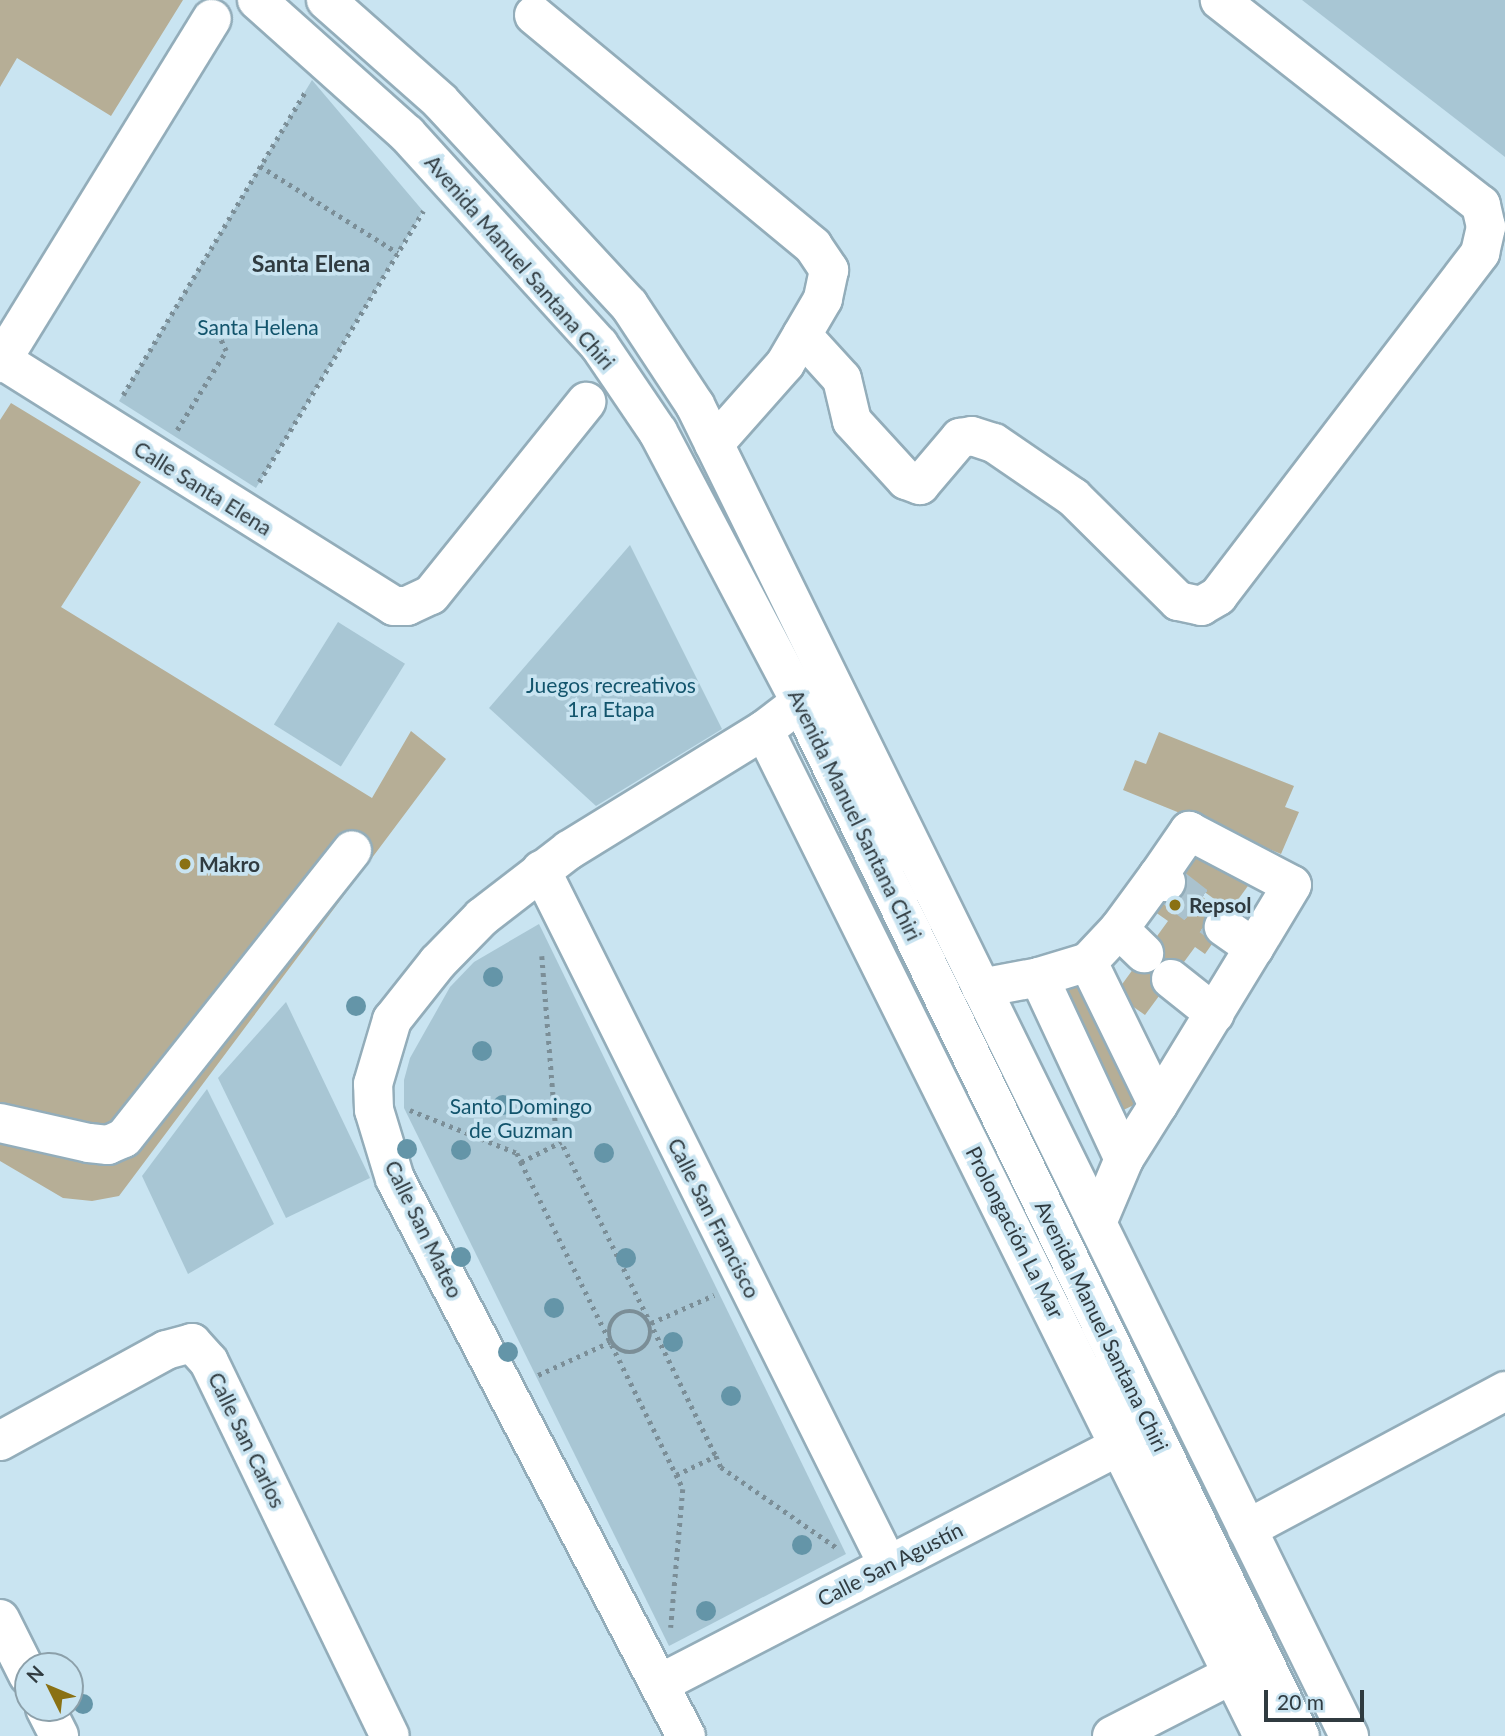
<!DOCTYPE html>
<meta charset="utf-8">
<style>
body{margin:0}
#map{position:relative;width:1505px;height:1736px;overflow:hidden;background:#c9e4f1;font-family:Lato,sans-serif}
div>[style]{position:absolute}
.green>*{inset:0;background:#a8c6d4;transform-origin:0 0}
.building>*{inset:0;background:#b6ae96;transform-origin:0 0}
.minor-tunnel>*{height:38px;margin-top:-19px;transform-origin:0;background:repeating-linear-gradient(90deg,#aac2ce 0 38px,transparent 0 57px)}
.path>*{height:4.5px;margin-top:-2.25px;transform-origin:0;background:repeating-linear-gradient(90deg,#7b8e97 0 3.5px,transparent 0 8.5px)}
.path>.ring{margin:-2.25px;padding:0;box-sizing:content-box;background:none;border:4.5px solid #7b8e97;border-radius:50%}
.roads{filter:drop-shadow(2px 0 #93adba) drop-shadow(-2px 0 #93adba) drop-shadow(0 2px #93adba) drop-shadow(0 -2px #93adba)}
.minor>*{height:38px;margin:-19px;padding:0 19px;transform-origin:19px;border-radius:19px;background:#fff}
.trees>*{width:20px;height:20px;margin:-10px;border-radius:50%;background:#6495a8}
.dots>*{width:19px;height:19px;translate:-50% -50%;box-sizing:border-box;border:4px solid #c9e4f1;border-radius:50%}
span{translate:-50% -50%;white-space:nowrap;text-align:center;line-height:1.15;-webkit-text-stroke:7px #c9e4f1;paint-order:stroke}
.street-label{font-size:21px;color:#303b40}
.park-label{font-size:21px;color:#12546c}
.poi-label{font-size:21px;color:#303b40;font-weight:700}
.left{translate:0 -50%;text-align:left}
.neighbourhood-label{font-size:23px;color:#303b40;font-weight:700}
.north{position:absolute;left:14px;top:1652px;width:70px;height:70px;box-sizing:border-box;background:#c9e4f1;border:2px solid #8ca0aa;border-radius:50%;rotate:313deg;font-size:19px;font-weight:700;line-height:28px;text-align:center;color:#303b40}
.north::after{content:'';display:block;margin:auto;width:24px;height:32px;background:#8a7113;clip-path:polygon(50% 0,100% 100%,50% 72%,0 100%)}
.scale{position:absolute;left:1264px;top:1690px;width:100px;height:32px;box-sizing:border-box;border:4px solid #303b40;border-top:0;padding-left:9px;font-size:21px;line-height:24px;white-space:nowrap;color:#303b40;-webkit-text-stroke:5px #c9e4f1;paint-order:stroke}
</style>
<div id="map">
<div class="green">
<div style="clip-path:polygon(1302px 0,1505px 0,1505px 157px)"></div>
<div style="clip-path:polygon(312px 80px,423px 211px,256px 488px,119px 401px)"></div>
<div style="clip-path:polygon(630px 545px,722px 729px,596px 806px,489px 708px)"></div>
<div style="left:338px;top:622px;width:79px;height:121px;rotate:32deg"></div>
<div style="clip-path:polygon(539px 924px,846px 1554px,669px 1646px,404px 1108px,404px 1080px,410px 1058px,450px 987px,474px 962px)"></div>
<div style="clip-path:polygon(286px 1002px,370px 1178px,286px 1218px,218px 1078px)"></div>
<div style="clip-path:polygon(207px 1089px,274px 1224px,188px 1274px,142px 1176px)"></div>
</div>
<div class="building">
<div style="clip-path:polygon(0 0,183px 0,111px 116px,17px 58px,0 87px)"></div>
<div style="clip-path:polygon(11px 403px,141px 482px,61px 607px,372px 798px,411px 731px,446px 759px,119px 1196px,92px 1201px,63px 1198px,0 1161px,0 420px)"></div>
<div style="clip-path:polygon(1159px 732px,1294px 786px,1285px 807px,1299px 812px,1281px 854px,1123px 790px,1135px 760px,1146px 764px)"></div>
<div style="left:1198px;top:839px;width:68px;height:39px;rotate:36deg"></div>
<div style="clip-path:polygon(1171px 875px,1231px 917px,1205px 954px,1195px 947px,1145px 1015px,1115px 994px,1168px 921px,1148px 907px)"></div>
<div style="left:1086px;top:977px;width:136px;height:39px;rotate:64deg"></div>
</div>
<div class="minor-tunnel">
<div style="left:1166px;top:882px;width:73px;rotate:37.8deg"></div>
</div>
<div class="path">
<div style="left:260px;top:166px;width:163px;rotate:32.2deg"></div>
<div style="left:123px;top:395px;width:356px;rotate:-59deg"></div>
<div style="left:177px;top:430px;width:93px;rotate:-58.2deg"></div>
<div style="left:226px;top:351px;width:19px;rotate:-115deg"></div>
<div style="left:218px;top:334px;width:16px;rotate:-60deg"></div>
<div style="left:259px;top:482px;width:317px;rotate:-58.8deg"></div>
<div style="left:542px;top:956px;width:176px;rotate:85.4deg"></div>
<div style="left:556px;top:1131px;width:362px;rotate:63.8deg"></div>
<div style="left:716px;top:1456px;width:12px;rotate:66deg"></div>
<div style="left:721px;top:1467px;width:141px;rotate:34.9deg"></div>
<div style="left:410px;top:1110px;width:115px;rotate:21.9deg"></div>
<div style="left:517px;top:1153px;width:10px;rotate:66deg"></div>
<div style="left:521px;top:1162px;width:365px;rotate:63.6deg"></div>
<div style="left:683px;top:1489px;width:139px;rotate:95deg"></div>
<div style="left:521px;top:1162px;width:45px;rotate:-26.6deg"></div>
<div class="ring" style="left:609px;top:1311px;width:37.5px;height:37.5px"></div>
<div style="left:651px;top:1323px;width:69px;rotate:-24deg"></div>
<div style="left:538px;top:1375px;width:79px;rotate:-24.6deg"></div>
<div style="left:676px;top:1475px;width:44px;rotate:-25.4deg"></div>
</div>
<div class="roads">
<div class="minor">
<div style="left:257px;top:0;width:201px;rotate:41.8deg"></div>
<div style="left:407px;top:134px;width:285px;rotate:47.7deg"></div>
<div style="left:599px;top:345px;width:105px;rotate:55.9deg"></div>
<div style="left:658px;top:432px;width:306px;rotate:62.2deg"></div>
<div style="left:801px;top:703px;width:1147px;rotate:64.22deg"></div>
<div style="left:326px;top:0;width:152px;rotate:41.5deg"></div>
<div style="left:440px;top:101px;width:278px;rotate:47.2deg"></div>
<div style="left:629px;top:305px;width:120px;rotate:56.6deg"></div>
<div style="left:695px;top:405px;width:1483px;rotate:63.83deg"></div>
<div style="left:534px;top:15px;width:362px;rotate:39.6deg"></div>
<div style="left:813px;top:246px;width:29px;rotate:56deg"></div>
<div style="left:829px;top:270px;width:30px;rotate:102deg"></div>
<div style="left:823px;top:299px;width:75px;rotate:120.3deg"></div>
<div style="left:785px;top:364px;width:107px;rotate:131.6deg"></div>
<div style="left:802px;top:335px;width:59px;rotate:47.7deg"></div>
<div style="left:842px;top:379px;width:43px;rotate:76.6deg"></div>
<div style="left:852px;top:421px;width:80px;rotate:47.5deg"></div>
<div style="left:906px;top:480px;width:15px;rotate:20deg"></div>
<div style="left:920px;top:485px;width:62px;rotate:-49.6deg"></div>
<div style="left:960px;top:438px;width:12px;rotate:-9deg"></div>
<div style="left:972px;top:436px;width:23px;rotate:18deg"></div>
<div style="left:994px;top:443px;width:96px;rotate:34.4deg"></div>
<div style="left:1073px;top:497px;width:148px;rotate:44.7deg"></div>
<div style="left:1178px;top:601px;width:24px;rotate:12deg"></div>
<div style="left:1201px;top:606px;width:20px;rotate:-30deg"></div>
<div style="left:1218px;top:596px;width:432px;rotate:-52.6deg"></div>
<div style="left:1480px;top:253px;width:27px;rotate:-77deg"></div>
<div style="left:1486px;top:227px;width:23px;rotate:-103deg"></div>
<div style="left:1481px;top:205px;width:332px;rotate:-141.9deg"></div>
<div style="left:2px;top:360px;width:463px;rotate:32.1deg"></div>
<div style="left:394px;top:606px;width:13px"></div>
<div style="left:407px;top:606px;width:26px;rotate:-25deg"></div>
<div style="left:431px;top:595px;width:248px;rotate:-51.2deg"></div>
<div style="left:0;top:363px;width:404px;rotate:-58.4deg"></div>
<div style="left:764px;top:730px;width:1123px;rotate:63.62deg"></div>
<div style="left:541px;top:870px;width:777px;rotate:63.47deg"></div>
<div style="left:1158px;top:876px;width:55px;rotate:-55.4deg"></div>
<div style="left:1189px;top:831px;width:116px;rotate:27.7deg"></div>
<div style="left:1292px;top:885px;width:74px;rotate:121.1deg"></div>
<div style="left:1119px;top:929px;width:35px;rotate:44deg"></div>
<div style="left:1088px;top:962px;width:45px;rotate:-46.8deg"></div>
<div style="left:1119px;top:929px;width:66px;rotate:-53.7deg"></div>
<div style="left:1158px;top:876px;width:10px;rotate:37deg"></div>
<div style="left:1039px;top:977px;width:51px;rotate:-17deg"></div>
<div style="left:1088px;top:962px;width:159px;rotate:63.9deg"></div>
<div style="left:1158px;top:1105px;width:64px;rotate:122.2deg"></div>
<div style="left:1171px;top:979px;width:56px;rotate:38.5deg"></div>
<div style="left:981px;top:988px;width:59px;rotate:-10.7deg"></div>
<div style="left:1039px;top:977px;width:201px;rotate:65deg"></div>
<div style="left:1124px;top:1159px;width:69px;rotate:112.9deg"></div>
<div style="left:1158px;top:1105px;width:184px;rotate:-58.6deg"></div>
<div style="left:1254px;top:948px;width:37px;rotate:-145deg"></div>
<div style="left:0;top:1123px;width:91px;rotate:12.7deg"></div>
<div style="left:89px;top:1143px;width:19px;rotate:6deg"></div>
<div style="left:108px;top:1145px;width:17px;rotate:-24deg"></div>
<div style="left:124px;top:1138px;width:367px;rotate:-51.6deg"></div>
<div style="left:0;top:1441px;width:189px;rotate:-28.7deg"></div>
<div style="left:166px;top:1350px;width:27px;rotate:-15deg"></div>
<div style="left:192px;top:1343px;width:25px;rotate:48deg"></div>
<div style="left:209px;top:1362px;width:415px;rotate:64.2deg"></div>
<div style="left:1247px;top:1529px;width:293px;rotate:-28.1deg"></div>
<div style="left:0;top:1619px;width:63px;rotate:63.4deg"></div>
<div style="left:659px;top:1684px;width:520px;rotate:-27.35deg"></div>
<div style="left:45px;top:1708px;width:31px;rotate:63deg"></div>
<div style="left:686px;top:1736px;width:628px;rotate:-117.58deg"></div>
<div style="left:395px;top:1179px;width:72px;rotate:-106.9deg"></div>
<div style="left:374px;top:1110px;width:26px;rotate:-92deg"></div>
<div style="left:373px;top:1084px;width:67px;rotate:-73.5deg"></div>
<div style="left:392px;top:1020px;width:74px;rotate:-51.6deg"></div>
<div style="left:438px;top:962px;width:63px;rotate:-45.6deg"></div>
<div style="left:482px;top:917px;width:110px;rotate:-37.6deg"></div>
<div style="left:569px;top:850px;width:229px;rotate:-31.6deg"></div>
<div style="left:764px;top:730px;width:69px;rotate:-37.4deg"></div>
<div style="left:1112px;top:1736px;width:136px;rotate:-27.1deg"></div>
</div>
</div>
<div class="trees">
<div style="left:493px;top:977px"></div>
<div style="left:356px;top:1006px"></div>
<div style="left:482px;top:1051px"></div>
<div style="left:503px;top:1105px"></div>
<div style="left:407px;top:1149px"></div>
<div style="left:461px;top:1150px"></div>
<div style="left:604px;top:1153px"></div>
<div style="left:461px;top:1257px"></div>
<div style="left:626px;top:1258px"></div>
<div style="left:554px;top:1308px"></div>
<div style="left:673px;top:1342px"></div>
<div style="left:508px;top:1352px"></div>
<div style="left:731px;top:1396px"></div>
<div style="left:802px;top:1545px"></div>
<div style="left:706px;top:1611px"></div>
<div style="left:83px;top:1704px"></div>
</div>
<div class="dots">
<div style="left:185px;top:864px;background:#8a7113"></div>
<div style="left:1175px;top:905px;background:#8a7113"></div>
</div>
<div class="street-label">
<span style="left:520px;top:262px;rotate:49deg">Avenida Manuel Santana Chiri</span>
<span style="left:203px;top:488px;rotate:32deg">Calle Santa Elena</span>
<span style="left:855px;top:815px;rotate:64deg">Avenida Manuel Santana Chiri</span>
<span style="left:714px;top:1218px;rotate:63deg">Calle San Francisco</span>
<span style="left:424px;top:1229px;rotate:64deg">Calle San Mateo</span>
<span style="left:1015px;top:1232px;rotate:63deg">Prolongación La Mar</span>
<span style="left:1102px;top:1326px;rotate:64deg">Avenida Manuel Santana Chiri</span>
<span style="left:247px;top:1440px;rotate:64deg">Calle San Carlos</span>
<span style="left:890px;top:1564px;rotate:-27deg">Calle San Agustín</span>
</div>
<div class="park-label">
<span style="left:258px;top:327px">Santa Helena</span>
<span style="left:611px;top:697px">Juegos recreativos<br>1ra Etapa</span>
<span style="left:521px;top:1118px">Santo Domingo<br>de Guzman</span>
</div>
<div class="poi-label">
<span class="left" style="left:199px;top:864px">Makro</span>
<span class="left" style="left:1189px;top:905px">Repsol</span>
</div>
<div class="neighbourhood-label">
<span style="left:311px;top:263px">Santa Elena</span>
</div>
<div class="north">N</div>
<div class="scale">20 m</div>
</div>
